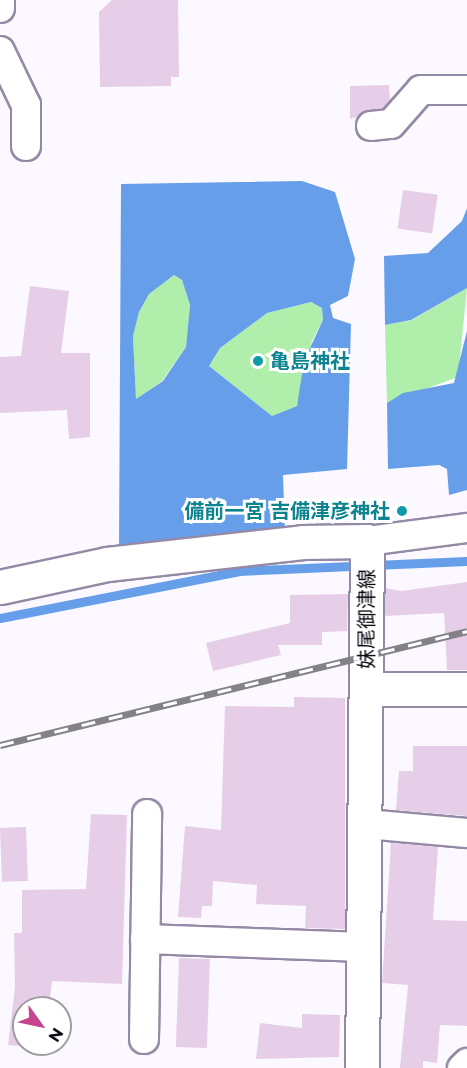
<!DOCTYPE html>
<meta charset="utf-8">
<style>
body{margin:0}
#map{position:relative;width:467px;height:1068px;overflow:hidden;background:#fbf8ff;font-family:Montserrat,"Noto Sans JP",sans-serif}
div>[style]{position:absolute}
.green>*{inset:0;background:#b0efab}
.water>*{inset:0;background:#669eea}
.stream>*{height:9px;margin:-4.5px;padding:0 4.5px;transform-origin:4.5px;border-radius:4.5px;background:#669eea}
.building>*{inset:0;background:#e6cee8;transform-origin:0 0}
.roads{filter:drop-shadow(2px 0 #958aa6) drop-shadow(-2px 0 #958aa6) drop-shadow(0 2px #958aa6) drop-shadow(0 -2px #958aa6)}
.minor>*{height:28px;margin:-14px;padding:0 14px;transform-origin:14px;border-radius:14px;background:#fff}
.major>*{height:33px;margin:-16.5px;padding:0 16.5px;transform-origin:16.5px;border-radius:16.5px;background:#fff}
.rail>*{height:7px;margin-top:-3.5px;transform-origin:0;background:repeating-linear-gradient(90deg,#fff 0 14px,#848189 0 28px);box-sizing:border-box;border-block:2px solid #848189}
.dots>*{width:16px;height:16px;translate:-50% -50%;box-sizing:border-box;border:3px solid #fff;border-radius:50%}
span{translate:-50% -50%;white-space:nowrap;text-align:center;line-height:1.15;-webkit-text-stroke:6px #fff;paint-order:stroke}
.culture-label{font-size:20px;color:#0d838f;font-weight:700}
.left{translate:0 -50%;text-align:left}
.right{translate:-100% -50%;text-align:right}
.street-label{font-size:20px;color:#0f0b15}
.north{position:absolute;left:12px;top:996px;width:60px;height:60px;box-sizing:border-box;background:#fff;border:2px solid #9f9da1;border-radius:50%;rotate:123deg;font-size:16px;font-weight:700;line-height:24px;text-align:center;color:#0f0b15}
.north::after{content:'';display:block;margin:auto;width:21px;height:27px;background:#c6458e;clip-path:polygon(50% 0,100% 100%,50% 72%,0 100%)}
</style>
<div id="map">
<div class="green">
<div style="clip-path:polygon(174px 275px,182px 280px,190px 305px,186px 347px,162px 381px,136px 399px,133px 336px,139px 312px,149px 294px)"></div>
<div style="clip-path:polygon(467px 288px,458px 377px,387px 403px,385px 325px,412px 320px)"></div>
<div style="clip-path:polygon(311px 302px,322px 308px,323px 320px,312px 341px,297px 406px,272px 416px,209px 366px,220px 348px,267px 313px)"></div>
</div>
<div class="water">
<div style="clip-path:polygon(evenodd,302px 181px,335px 192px,355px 259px,348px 296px,330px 305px,333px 318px,351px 324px,347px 469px,283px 475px,285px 529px,119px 550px,121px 184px,302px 181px,174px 275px,182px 280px,190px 305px,186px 347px,163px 381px,136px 399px,133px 336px,139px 312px,149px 294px,174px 275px,302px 181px,311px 302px,322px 308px,323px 320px,304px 361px,297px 406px,272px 416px,209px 366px,220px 348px,267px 313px,311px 302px)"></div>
<div style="clip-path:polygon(467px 208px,467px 288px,411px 320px,385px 325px,384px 256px,428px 253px,462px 221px)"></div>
<div style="clip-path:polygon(467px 331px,467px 490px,449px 495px,447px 469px,439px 465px,388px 469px,387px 403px,403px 393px,454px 383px)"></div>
</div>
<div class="stream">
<div style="left:0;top:618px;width:244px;rotate:-11.1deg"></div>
<div style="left:239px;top:571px;width:228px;rotate:-2.5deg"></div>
</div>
<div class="building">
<div style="clip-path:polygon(112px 0,178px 0,179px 77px,171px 77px,171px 86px,100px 87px,99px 12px)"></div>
<div style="clip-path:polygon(389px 85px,390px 100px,383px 108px,350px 119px,350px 86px)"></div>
<div style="left:403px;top:190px;width:35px;height:39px;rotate:8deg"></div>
<div style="clip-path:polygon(30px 286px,69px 291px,61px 353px,90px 353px,90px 437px,69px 439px,67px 410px,0 413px,0 357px,21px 356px)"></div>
<div style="clip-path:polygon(467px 582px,467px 670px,447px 670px,444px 613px,385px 616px,385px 588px,401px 591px)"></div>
<div style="clip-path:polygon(348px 594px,347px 631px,322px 632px,322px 645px,278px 645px,281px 655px,213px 671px,206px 643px,290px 623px,290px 595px)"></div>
<div style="clip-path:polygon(294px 697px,345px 698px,345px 929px,305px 928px,306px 906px,256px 904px,257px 885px,213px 881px,212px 906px,202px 906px,201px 918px,178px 917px,185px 826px,221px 830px,225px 706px,294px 707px)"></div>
<div style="clip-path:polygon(413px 746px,467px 746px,467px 816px,396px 810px,399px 771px,413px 771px)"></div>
<div style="clip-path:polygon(91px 814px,127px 815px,122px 984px,52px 981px,49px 1008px,24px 1008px,24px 1044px,47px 1044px,46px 1048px,8px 1045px,15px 987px,14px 933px,22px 933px,22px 890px,86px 889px)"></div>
<div style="left:26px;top:827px;width:54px;height:26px;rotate:88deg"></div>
<div style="clip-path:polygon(391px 843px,438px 847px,433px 920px,467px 921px,467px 1026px,440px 1025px,437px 1063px,423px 1061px,423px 1068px,400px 1068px,408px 985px,382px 983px)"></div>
<div style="left:179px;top:958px;width:31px;height:89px;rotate:2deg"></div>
<div style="clip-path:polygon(302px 1014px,340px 1015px,339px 1057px,256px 1059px,260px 1023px,302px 1028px)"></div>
</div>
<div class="roads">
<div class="minor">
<div style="left:0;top:8px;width:8px;rotate:-90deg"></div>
<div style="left:0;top:51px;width:60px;rotate:64.3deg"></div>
<div style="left:26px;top:105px;width:41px;rotate:90deg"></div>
<div style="left:371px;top:126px;width:20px;rotate:-6deg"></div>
<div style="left:391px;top:124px;width:45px;rotate:-48.6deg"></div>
<div style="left:421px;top:90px;width:46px"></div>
<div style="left:367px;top:541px;width:101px;rotate:-7.4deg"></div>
<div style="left:366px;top:824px;width:101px;rotate:5.1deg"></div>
<div style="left:145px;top:939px;width:218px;rotate:2.1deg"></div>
<div style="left:144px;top:1039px;width:225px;rotate:-89.2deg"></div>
<div style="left:462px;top:1068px;width:7px;rotate:-45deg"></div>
</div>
<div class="major">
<div style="left:0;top:587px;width:109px;rotate:-12.1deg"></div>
<div style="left:107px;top:564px;width:197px;rotate:-6.4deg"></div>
<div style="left:303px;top:542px;width:64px;rotate:-0.9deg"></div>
<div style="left:367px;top:541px;width:527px;rotate:90.54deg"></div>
<div style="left:368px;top:689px;width:99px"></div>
</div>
</div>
<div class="rail">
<div style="left:0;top:745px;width:481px;rotate:-13.7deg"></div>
</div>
<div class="dots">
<div style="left:258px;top:361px;background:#0f9aa8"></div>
<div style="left:402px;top:511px;background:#0f9aa8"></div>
</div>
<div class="culture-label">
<span class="left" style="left:270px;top:361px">亀島神社</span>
<span class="right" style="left:390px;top:511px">備前一宮 吉備津彦神社</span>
</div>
<div class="street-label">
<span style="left:367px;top:619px;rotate:-90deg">妹尾御津線</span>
</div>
<div class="north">N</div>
</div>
